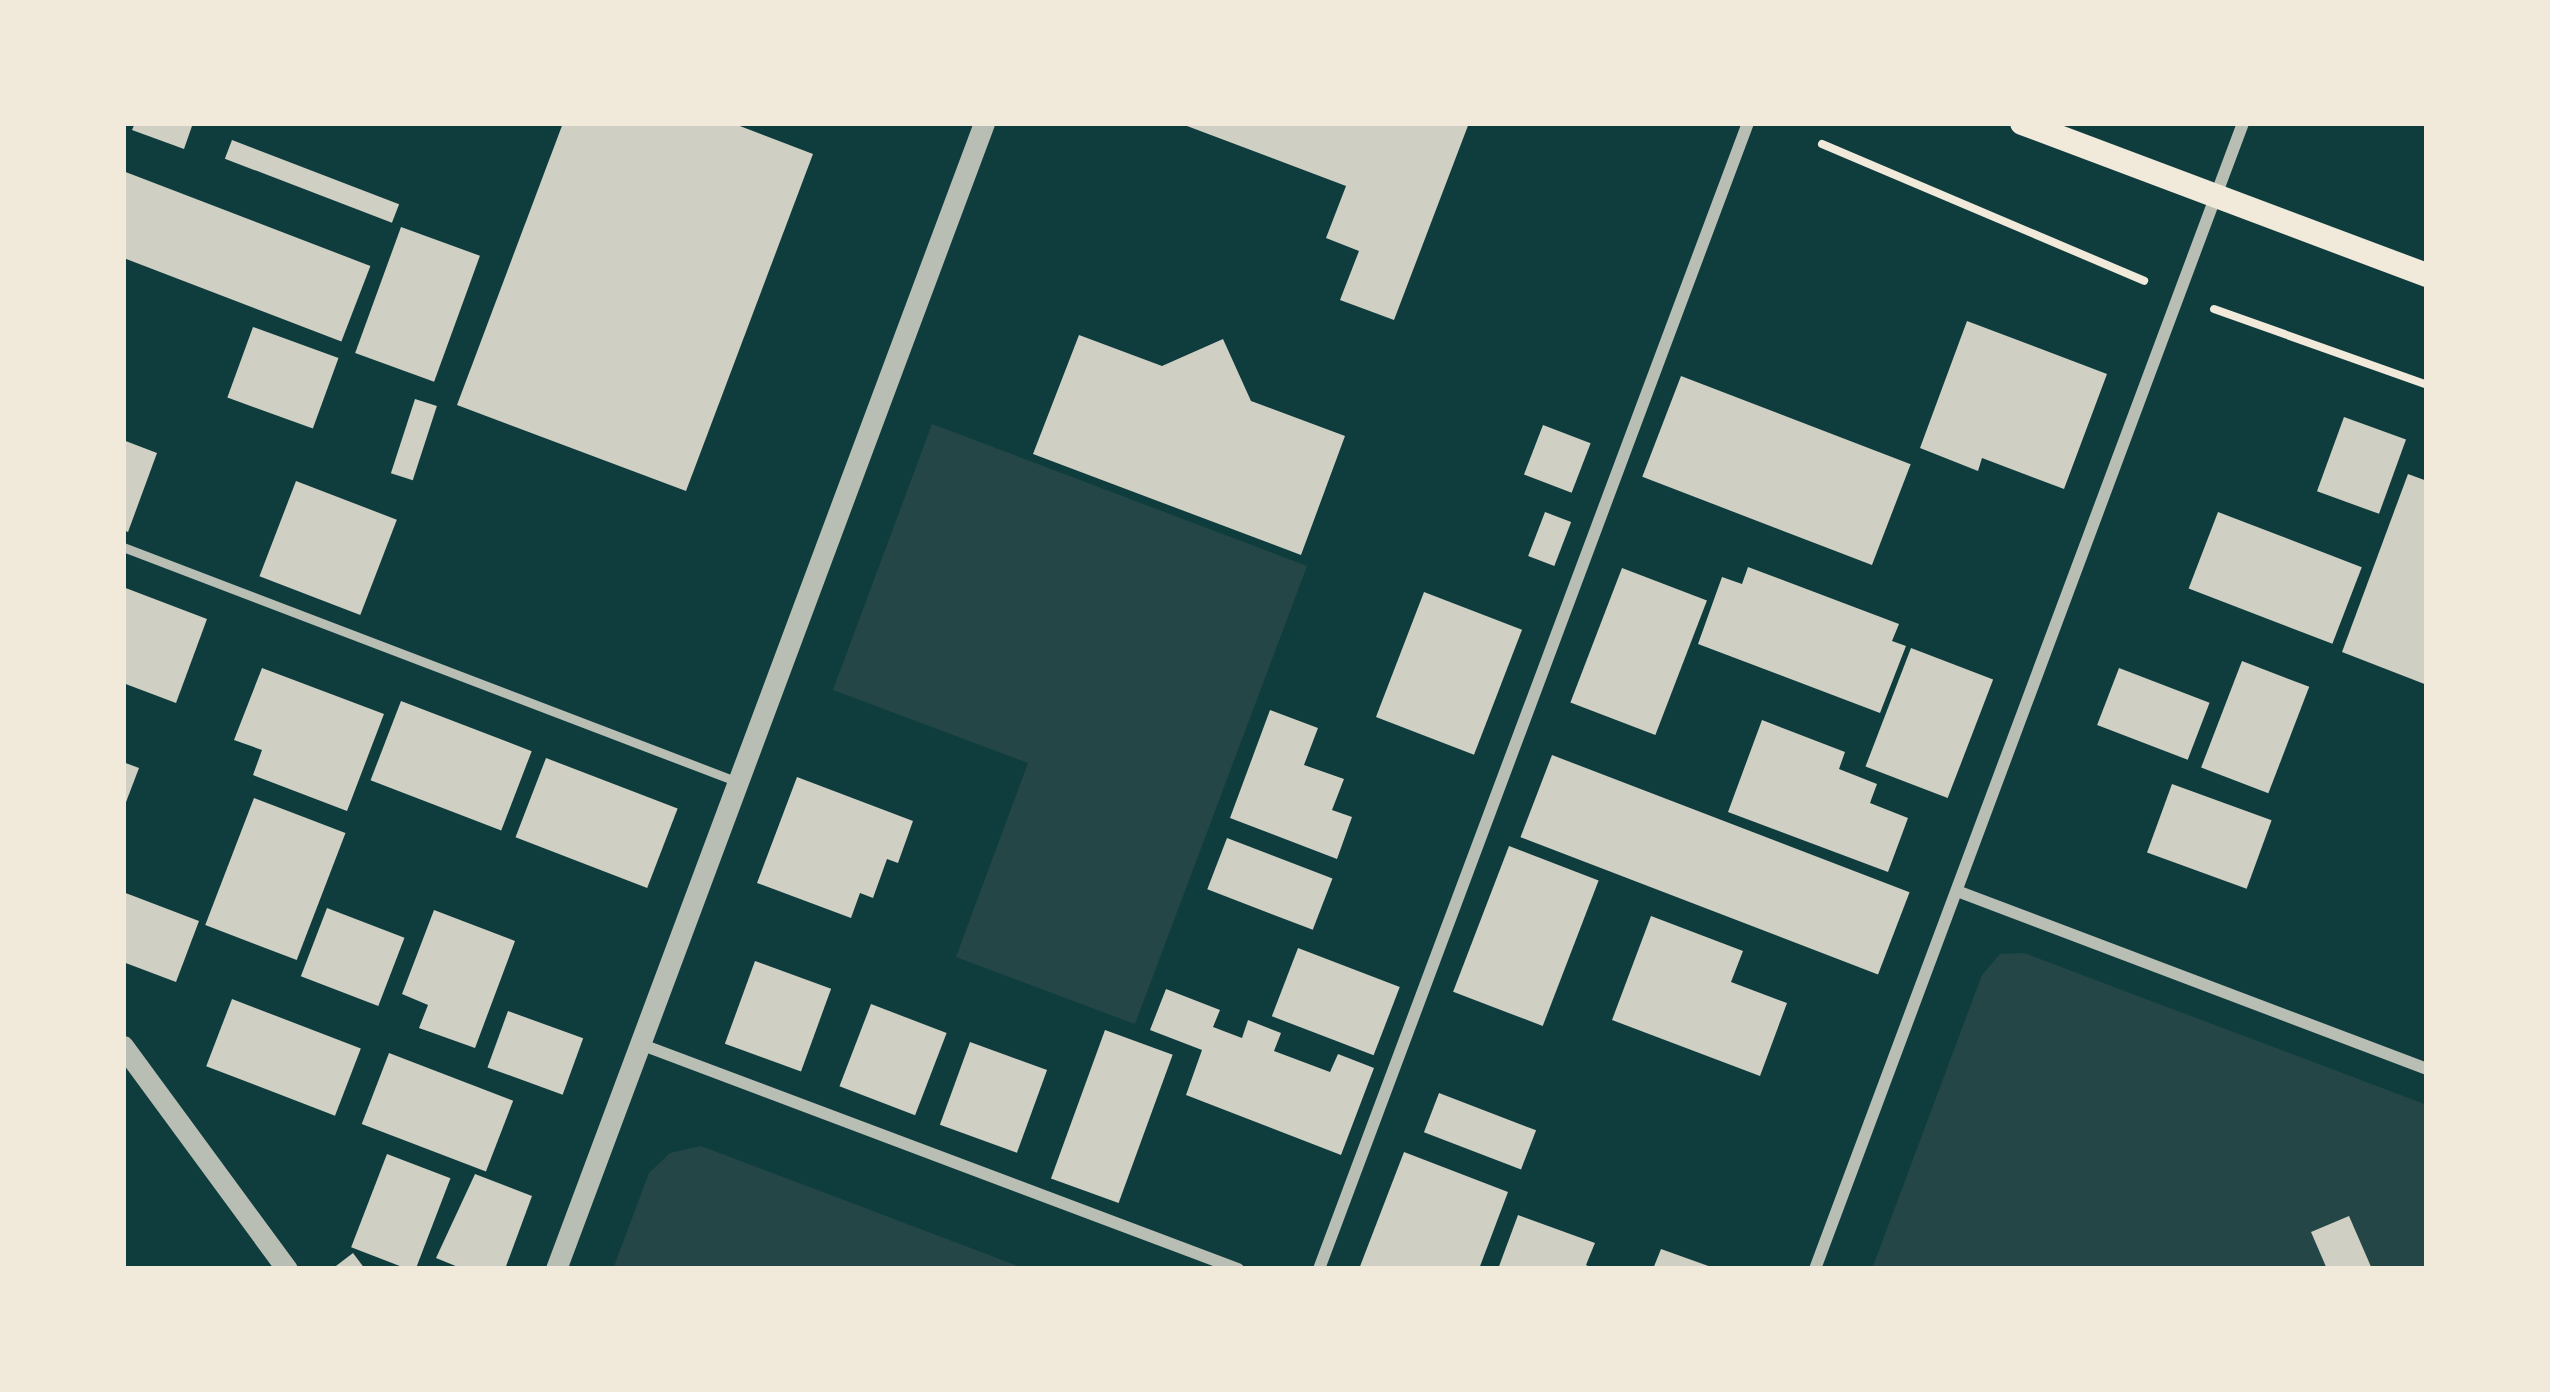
<!DOCTYPE html>
<style>
body{margin:0}
#map{position:relative;width:2550px;height:1392px;overflow:hidden;background:#0f3d3e;font-family:"Asap Condensed",sans-serif}
div>[style]{position:absolute}
.green>*{inset:0;background:#244646}
.building>*{inset:0;background:#cfcfc3;transform-origin:0 0}
.path>*{height:8px;margin:-4px;padding:0 4px;transform-origin:4px;border-radius:4px;background:#f1e9da}
.service>*{height:9px;margin:-4.5px;padding:0 4.5px;transform-origin:4.5px;border-radius:4.5px;background:#b8beb3}
.minor>*{height:12px;margin:-6px;padding:0 6px;transform-origin:6px;border-radius:6px;background:#b8beb3}
.tertiary>*{height:21px;margin:-10.5px;padding:0 10.5px;transform-origin:10.5px;border-radius:10.5px;background:#b8beb3}
.secondary>*{height:24px;margin:-12px;padding:0 12px;transform-origin:12px;border-radius:12px;background:#f1e9da}
span{translate:-50% -50%;white-space:nowrap;text-align:center;line-height:1.15;-webkit-text-stroke:12px #f1e9da;paint-order:stroke}
.frame{position:absolute;inset:0;border:126px solid #f1e9da;pointer-events:none}
</style>
<div id="map">
<div class="green">
<div style="clip-path:polygon(932px 424px,1307px 566px,1135px 1024px,956px 957px,1028px 763px,833px 690px)"></div>
<div style="clip-path:polygon(2024px 953px,2427px 1105px,2427px 1269px,1872px 1269px,1982px 975px,2000px 954px)"></div>
<div style="clip-path:polygon(701px 1146px,1026px 1269px,613px 1269px,649px 1173px,670px 1153px)"></div>
</div>
<div class="building">
<div style="clip-path:polygon(135px 123px,183px 123px,192px 126px,184px 149px,132px 130px)"></div>
<div style="clip-path:polygon(563px 123px,732px 123px,813px 154px,686px 491px,457px 405px)"></div>
<div style="clip-path:polygon(1179px 123px,1469px 123px,1394px 320px,1340px 300px,1359px 251px,1326px 238px,1346px 186px)"></div>
<div style="left:232px;top:140px;width:179px;height:20px;rotate:21deg"></div>
<div style="left:123px;top:171px;width:265px;height:81px;rotate:21deg"></div>
<div style="left:401px;top:227px;width:84px;height:134px;rotate:20deg"></div>
<div style="clip-path:polygon(1967px 321px,2107px 374px,2064px 489px,1982px 458px,1978px 471px,1920px 448px)"></div>
<div style="left:253px;top:327px;width:91px;height:75px;rotate:20deg"></div>
<div style="clip-path:polygon(1079px 335px,1162px 366px,1223px 339px,1251px 401px,1345px 436px,1301px 555px,1033px 454px)"></div>
<div style="left:1681px;top:376px;width:246px;height:108px;rotate:21deg"></div>
<div style="left:415px;top:399px;width:23px;height:78px;rotate:18deg"></div>
<div style="left:2344px;top:417px;width:66px;height:79px;rotate:20deg"></div>
<div style="left:1543px;top:425px;width:51px;height:53px;rotate:21deg"></div>
<div style="clip-path:polygon(123px 440px,157px 453px,128px 532px,123px 530px)"></div>
<div style="clip-path:polygon(2408px 474px,2427px 481px,2427px 685px,2342px 652px)"></div>
<div style="left:296px;top:481px;width:108px;height:102px;rotate:21deg"></div>
<div style="left:1545px;top:512px;width:28px;height:47px;rotate:21deg"></div>
<div style="left:2218px;top:512px;width:154px;height:82px;rotate:21deg"></div>
<div style="clip-path:polygon(1748px 567px,1899px 624px,1892px 641px,1906px 646px,1880px 713px,1698px 644px,1722px 577px,1742px 584px)"></div>
<div style="left:1622px;top:568px;width:91px;height:144px;rotate:21deg"></div>
<div style="clip-path:polygon(123px 587px,207px 619px,176px 703px,123px 683px)"></div>
<div style="left:1424px;top:592px;width:105px;height:134px;rotate:21deg"></div>
<div style="left:1911px;top:648px;width:88px;height:127px;rotate:21deg"></div>
<div style="left:2242px;top:661px;width:72px;height:114px;rotate:21deg"></div>
<div style="clip-path:polygon(262px 668px,384px 714px,347px 811px,253px 775px,262px 750px,234px 740px)"></div>
<div style="left:2119px;top:668px;width:97px;height:61px;rotate:21deg"></div>
<div style="left:401px;top:701px;width:140px;height:85px;rotate:21deg"></div>
<div style="clip-path:polygon(1270px 710px,1318px 728px,1304px 765px,1344px 779px,1332px 810px,1352px 817px,1337px 859px,1230px 818px)"></div>
<div style="clip-path:polygon(1762px 720px,1845px 752px,1839px 769px,1877px 784px,1870px 803px,1908px 818px,1888px 872px,1728px 812px)"></div>
<div style="left:1552px;top:755px;width:383px;height:88px;rotate:21deg"></div>
<div style="left:546px;top:758px;width:141px;height:85px;rotate:21deg"></div>
<div style="clip-path:polygon(123px 762px,139px 768px,123px 810px)"></div>
<div style="clip-path:polygon(797px 777px,913px 821px,898px 863px,887px 859px,873px 898px,860px 893px,851px 918px,757px 883px)"></div>
<div style="left:2172px;top:784px;width:106px;height:73px;rotate:20deg"></div>
<div style="left:254px;top:798px;width:98px;height:136px;rotate:21deg"></div>
<div style="left:1227px;top:838px;width:113px;height:55px;rotate:21deg"></div>
<div style="left:1509px;top:846px;width:96px;height:156px;rotate:21deg"></div>
<div style="clip-path:polygon(123px 892px,199px 921px,176px 982px,123px 962px)"></div>
<div style="left:327px;top:908px;width:83px;height:73px;rotate:21deg"></div>
<div style="clip-path:polygon(434px 910px,515px 941px,475px 1048px,419px 1028px,428px 1005px,402px 994px)"></div>
<div style="clip-path:polygon(1651px 916px,1743px 951px,1731px 982px,1787px 1003px,1760px 1076px,1612px 1020px)"></div>
<div style="left:1298px;top:948px;width:109px;height:73px;rotate:21deg"></div>
<div style="left:755px;top:961px;width:81px;height:88px;rotate:20deg"></div>
<div style="clip-path:polygon(1166px 989px,1220px 1010px,1213px 1027px,1242px 1038px,1248px 1020px,1281px 1033px,1274px 1051px,1330px 1072px,1338px 1054px,1374px 1068px,1341px 1155px,1186px 1095px,1202px 1050px,1150px 1030px)"></div>
<div style="left:232px;top:999px;width:138px;height:72px;rotate:21deg"></div>
<div style="left:871px;top:1004px;width:81px;height:88px;rotate:21deg"></div>
<div style="left:508px;top:1011px;width:80px;height:60px;rotate:20deg"></div>
<div style="left:1105px;top:1030px;width:72px;height:158px;rotate:20deg"></div>
<div style="left:970px;top:1042px;width:82px;height:88px;rotate:20deg"></div>
<div style="left:389px;top:1053px;width:133px;height:76px;rotate:21deg"></div>
<div style="left:1439px;top:1093px;width:104px;height:42px;rotate:21deg"></div>
<div style="clip-path:polygon(1404px 1152px,1508px 1192px,1479px 1269px,1359px 1269px)"></div>
<div style="left:387px;top:1154px;width:68px;height:100px;rotate:21deg"></div>
<div style="clip-path:polygon(475px 1174px,532px 1196px,505px 1269px,463px 1269px,436px 1258px)"></div>
<div style="clip-path:polygon(1518px 1215px,1595px 1243px,1586px 1265px,1594px 1269px,1498px 1269px)"></div>
<div style="clip-path:polygon(2349px 1216px,2372px 1269px,2327px 1269px,2311px 1232px)"></div>
<div style="clip-path:polygon(1661px 1249px,1714px 1268px,1714px 1269px,1653px 1269px)"></div>
<div style="clip-path:polygon(353px 1253px,365px 1269px,332px 1269px)"></div>
</div>
<div class="path">
<div style="left:1822px;top:144px;width:350px;rotate:23deg"></div>
<div style="left:2214px;top:309px;width:226px;rotate:19.6deg"></div>
</div>
<div class="service">
<div style="left:123px;top:547px;width:658px;rotate:20.91deg"></div>
</div>
<div class="minor">
<div style="left:1957px;top:891px;width:503px;rotate:20.74deg"></div>
<div style="left:640px;top:1044px;width:639px;rotate:20.62deg"></div>
<div style="left:1319px;top:1269px;width:1224px;rotate:-69.48deg"></div>
<div style="left:1815px;top:1269px;width:1223px;rotate:-69.52deg"></div>
</div>
<div class="tertiary">
<div style="left:123px;top:1046px;width:277px;rotate:53.7deg"></div>
<div style="left:556px;top:1269px;width:1223px;rotate:-69.52deg"></div>
</div>
<div class="secondary">
<div style="left:2022px;top:123px;width:433px;rotate:20.6deg"></div>
</div>
<div class="frame"></div>
</div>
